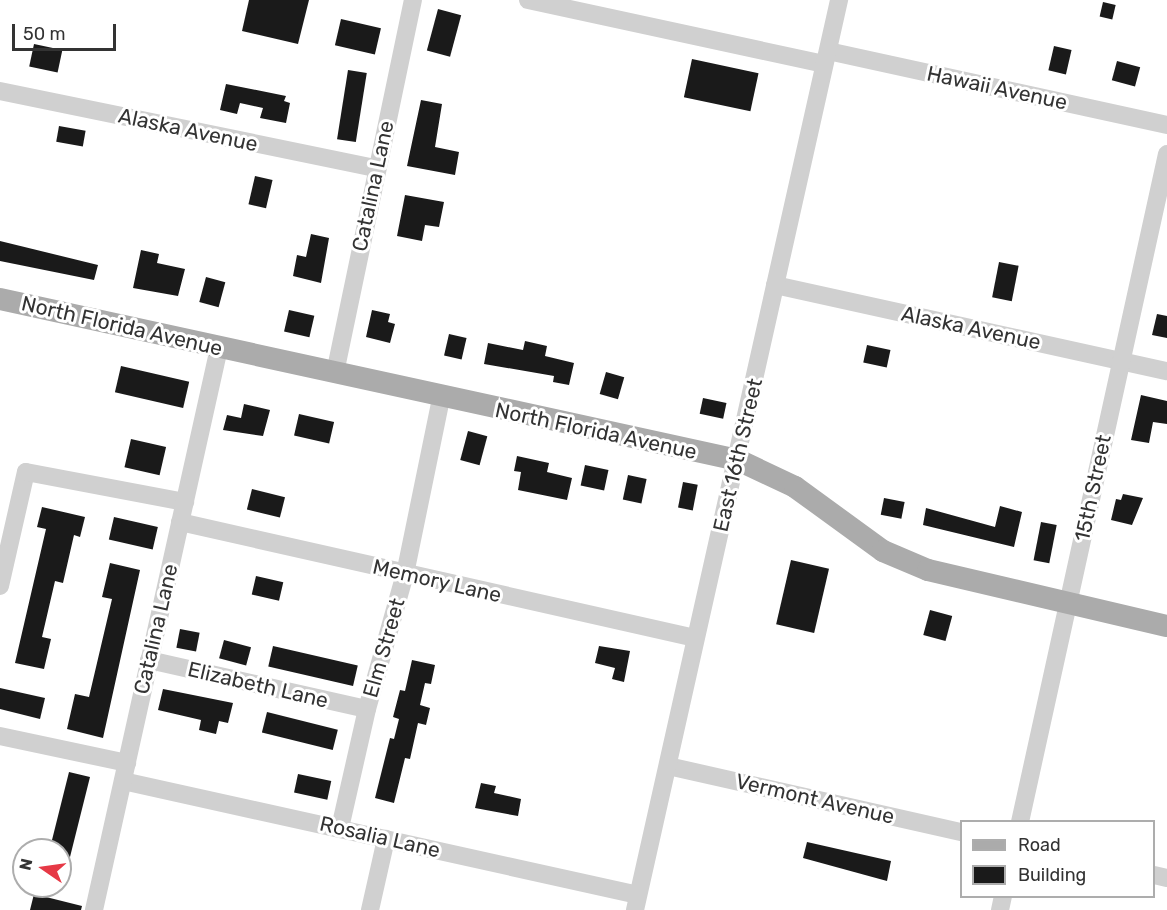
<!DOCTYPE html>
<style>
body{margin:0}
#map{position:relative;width:1167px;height:910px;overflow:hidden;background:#fff;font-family:Rubik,sans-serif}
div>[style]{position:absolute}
.building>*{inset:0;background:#1a1a1a;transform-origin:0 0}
.minor>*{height:18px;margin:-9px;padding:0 9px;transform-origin:9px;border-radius:9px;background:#d0d0d0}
.major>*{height:22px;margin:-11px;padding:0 11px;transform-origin:11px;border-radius:11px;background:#ababab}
span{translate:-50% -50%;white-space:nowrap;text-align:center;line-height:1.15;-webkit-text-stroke:6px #fff;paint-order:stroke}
.street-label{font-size:21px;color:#333}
.legend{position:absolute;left:960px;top:820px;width:195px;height:78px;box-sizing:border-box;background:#fff;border:2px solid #adadad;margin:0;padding:8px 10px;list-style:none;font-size:18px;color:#333}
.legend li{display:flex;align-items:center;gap:12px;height:30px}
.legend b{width:30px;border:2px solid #adadad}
.north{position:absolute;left:12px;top:838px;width:60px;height:60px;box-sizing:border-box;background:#fff;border:2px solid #adadad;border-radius:50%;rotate:283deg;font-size:16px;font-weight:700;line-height:24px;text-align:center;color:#333}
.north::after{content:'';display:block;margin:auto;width:21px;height:27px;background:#e63946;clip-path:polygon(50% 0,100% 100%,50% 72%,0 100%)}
.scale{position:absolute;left:12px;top:24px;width:104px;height:27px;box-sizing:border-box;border:3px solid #333;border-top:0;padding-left:8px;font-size:18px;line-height:21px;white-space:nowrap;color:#333;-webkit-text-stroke:4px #fff;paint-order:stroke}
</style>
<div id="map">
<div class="building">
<div style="clip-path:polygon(249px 0,309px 0,298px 44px,242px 31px)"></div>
<div style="left:1103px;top:2px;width:13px;height:15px;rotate:13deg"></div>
<div style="left:438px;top:9px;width:24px;height:43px;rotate:15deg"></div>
<div style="left:341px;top:19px;width:41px;height:27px;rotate:13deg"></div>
<div style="left:34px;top:44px;width:29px;height:23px;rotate:12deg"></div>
<div style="left:1054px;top:46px;width:18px;height:25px;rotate:13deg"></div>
<div style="left:692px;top:59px;width:68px;height:39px;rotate:12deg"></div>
<div style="left:1117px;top:61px;width:24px;height:20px;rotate:15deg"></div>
<div style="left:348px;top:70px;width:19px;height:70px;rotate:9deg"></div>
<div style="clip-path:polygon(226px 84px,286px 96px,284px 101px,290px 103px,286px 123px,260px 118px,263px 108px,240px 103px,237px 114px,220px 110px)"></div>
<div style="clip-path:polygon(421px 100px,442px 104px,435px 147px,459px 152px,455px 175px,407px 166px)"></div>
<div style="left:59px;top:126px;width:27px;height:16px;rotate:10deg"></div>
<div style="left:255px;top:176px;width:18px;height:29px;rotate:13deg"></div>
<div style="clip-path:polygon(405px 195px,444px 202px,439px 227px,425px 225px,422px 241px,397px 236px)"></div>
<div style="clip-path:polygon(311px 234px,329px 238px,321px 283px,293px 276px,297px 255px,306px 257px)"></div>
<div style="clip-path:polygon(0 241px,98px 265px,94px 280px,0 261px)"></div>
<div style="clip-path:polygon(141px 250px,159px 254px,157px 263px,185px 269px,178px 296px,133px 288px)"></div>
<div style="left:999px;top:262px;width:20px;height:36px;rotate:11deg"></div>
<div style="left:206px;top:277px;width:20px;height:26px;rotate:15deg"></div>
<div style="left:289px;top:310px;width:26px;height:22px;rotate:13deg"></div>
<div style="clip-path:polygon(372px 310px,390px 314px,388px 322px,395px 324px,390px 343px,366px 337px)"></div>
<div style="clip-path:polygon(1157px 314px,1167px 316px,1167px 338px,1152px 335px)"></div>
<div style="left:449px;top:334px;width:18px;height:22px;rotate:13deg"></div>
<div style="clip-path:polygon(525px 341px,547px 346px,545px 356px,574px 363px,569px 385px,553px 382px,554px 376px,484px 364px,488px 343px,523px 350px)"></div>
<div style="left:867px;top:345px;width:24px;height:18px;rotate:12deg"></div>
<div style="left:121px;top:366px;width:70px;height:27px;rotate:13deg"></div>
<div style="left:606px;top:372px;width:19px;height:23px;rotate:16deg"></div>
<div style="clip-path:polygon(1141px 395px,1167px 401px,1167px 424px,1153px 422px,1149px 443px,1131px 440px)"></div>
<div style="left:703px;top:398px;width:24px;height:16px;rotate:12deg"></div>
<div style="clip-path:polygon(244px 404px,270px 410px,263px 436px,223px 430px,227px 415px,241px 418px)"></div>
<div style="left:299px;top:414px;width:36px;height:22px;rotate:13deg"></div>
<div style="left:468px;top:431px;width:20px;height:30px;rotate:15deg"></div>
<div style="left:131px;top:439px;width:36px;height:29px;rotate:13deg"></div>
<div style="clip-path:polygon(517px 456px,549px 463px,547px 472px,572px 478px,567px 500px,518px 490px,521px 472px,514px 471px)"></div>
<div style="left:585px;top:465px;width:24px;height:21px;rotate:12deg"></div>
<div style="left:628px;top:475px;width:19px;height:25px;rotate:12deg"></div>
<div style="left:683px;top:482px;width:15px;height:26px;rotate:11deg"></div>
<div style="left:252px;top:489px;width:34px;height:21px;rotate:14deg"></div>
<div style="clip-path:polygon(1123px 494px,1143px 498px,1132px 525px,1111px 520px,1116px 499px,1121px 500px)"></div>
<div style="left:884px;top:498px;width:21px;height:17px;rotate:11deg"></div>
<div style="clip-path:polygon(1000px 506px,1022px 512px,1014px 547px,923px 525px,926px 508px,995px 527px)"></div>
<div style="clip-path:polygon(42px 507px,85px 517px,80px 537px,74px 535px,63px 583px,55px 581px,42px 637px,51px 639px,44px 669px,15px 663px,46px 529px,37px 527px)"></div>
<div style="left:114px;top:517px;width:45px;height:23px;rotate:13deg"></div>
<div style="left:1041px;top:522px;width:16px;height:39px;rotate:11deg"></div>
<div style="left:791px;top:560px;width:39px;height:66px;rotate:13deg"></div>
<div style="clip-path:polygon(110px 563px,140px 570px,103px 738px,67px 729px,75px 694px,89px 697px,112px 599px,102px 597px)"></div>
<div style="left:256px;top:576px;width:28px;height:19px;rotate:13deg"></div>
<div style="left:930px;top:610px;width:23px;height:26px;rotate:15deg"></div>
<div style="left:180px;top:629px;width:20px;height:19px;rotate:11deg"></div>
<div style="left:224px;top:640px;width:28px;height:19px;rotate:15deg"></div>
<div style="left:273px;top:646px;width:87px;height:21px;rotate:13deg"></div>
<div style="clip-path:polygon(599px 646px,630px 651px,624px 682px,612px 679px,615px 668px,595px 663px)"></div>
<div style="clip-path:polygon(412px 660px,435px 665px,431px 684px,425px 683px,420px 705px,430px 708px,426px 725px,418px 723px,410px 759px,405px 758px,394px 803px,375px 798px,390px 738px,394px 739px,399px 719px,393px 717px,400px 690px,405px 691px)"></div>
<div style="clip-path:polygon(0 688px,45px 698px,40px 719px,0 709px)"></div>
<div style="clip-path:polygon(163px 689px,233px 703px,228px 723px,219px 721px,216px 734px,199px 730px,201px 720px,158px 710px)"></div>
<div style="left:267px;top:712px;width:73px;height:21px;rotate:14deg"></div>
<div style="clip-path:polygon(69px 772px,90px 777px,64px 881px,60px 881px,60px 846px,51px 844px)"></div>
<div style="left:298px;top:774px;width:34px;height:19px;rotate:12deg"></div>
<div style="clip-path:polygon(481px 783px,496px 786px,494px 793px,521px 799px,518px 816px,475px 808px)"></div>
<div style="clip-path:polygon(807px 842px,891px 861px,887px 881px,803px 858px)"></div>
<div style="clip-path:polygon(34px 894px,82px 906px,81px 910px,30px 910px)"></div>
</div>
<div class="minor">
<div style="left:528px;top:0;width:303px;rotate:12.2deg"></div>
<div style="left:828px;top:51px;width:347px;rotate:12.3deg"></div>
<div style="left:0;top:91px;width:384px;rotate:11.6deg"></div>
<div style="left:775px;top:285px;width:401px;rotate:12.4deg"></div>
<div style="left:335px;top:373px;width:381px;rotate:-78.2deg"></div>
<div style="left:180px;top:522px;width:528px;rotate:12.69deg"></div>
<div style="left:0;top:586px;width:117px;rotate:-77.2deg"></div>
<div style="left:26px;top:472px;width:162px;rotate:10.7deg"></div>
<div style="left:149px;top:660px;width:223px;rotate:12.7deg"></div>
<div style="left:0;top:736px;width:130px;rotate:12deg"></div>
<div style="left:668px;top:766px;width:301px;rotate:12.7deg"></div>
<div style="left:123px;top:781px;width:527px;rotate:12.48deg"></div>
<div style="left:1020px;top:822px;width:684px;rotate:-77.59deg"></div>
<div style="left:340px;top:828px;width:122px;rotate:-77.2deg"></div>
<div style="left:367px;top:709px;width:140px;rotate:-74.3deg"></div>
<div style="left:405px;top:574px;width:180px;rotate:-78.4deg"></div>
<div style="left:1154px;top:875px;width:13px;rotate:13deg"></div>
<div style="left:94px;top:910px;width:576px;rotate:-77.46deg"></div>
<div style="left:370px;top:910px;width:73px;rotate:-77.3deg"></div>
<div style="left:635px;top:910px;width:933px;rotate:-77.36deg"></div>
<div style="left:1000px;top:910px;width:14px;rotate:-78deg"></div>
</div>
<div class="major">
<div style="left:0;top:299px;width:755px;rotate:12.31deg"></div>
<div style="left:738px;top:460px;width:63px;rotate:25.3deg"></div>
<div style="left:795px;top:487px;width:109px;rotate:36deg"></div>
<div style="left:883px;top:551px;width:49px;rotate:22.9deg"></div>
<div style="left:928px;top:570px;width:245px;rotate:13.2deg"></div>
</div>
<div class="street-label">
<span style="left:997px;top:88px;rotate:12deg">Hawaii Avenue</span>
<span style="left:188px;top:130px;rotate:12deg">Alaska Avenue</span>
<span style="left:373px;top:186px;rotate:-78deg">Catalina Lane</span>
<span style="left:122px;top:326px;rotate:13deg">North Florida Avenue</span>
<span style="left:971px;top:328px;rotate:12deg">Alaska Avenue</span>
<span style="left:596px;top:431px;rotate:12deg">North Florida Avenue</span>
<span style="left:738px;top:455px;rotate:-77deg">East 16th Street</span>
<span style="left:1093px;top:488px;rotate:-78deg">15th Street</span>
<span style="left:437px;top:581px;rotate:13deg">Memory Lane</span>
<span style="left:156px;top:629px;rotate:-77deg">Catalina Lane</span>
<span style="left:384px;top:648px;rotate:-74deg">Elm Street</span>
<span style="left:258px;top:685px;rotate:13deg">Elizabeth Lane</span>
<span style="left:815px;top:799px;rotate:13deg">Vermont Avenue</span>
<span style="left:380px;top:837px;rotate:13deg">Rosalia Lane</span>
</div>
<ul class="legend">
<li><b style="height:8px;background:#ababab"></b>Road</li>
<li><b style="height:16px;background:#1a1a1a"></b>Building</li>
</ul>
<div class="north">N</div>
<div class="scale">50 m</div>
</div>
